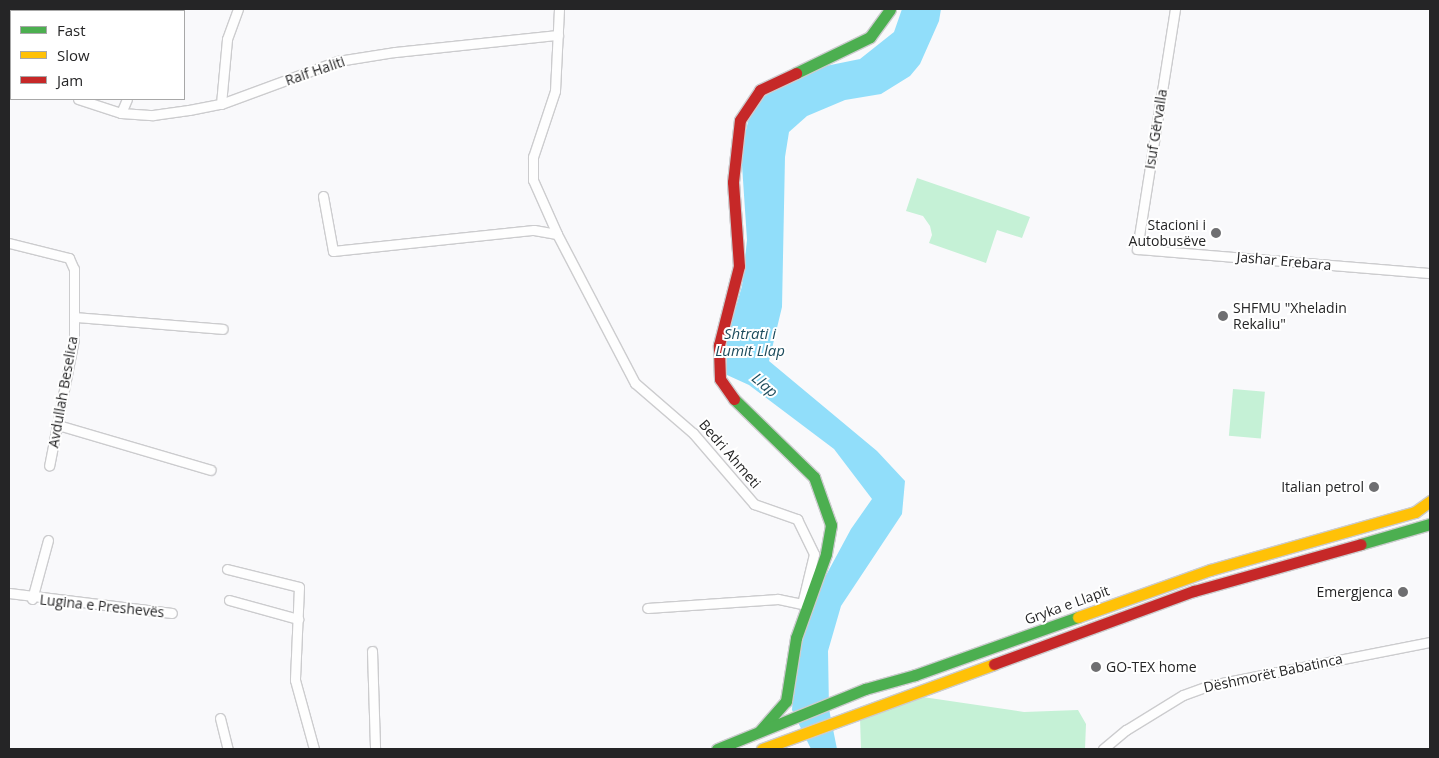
<!DOCTYPE html>
<meta charset="utf-8">
<style>
body{margin:0}
#map{position:relative;width:1439px;height:758px;overflow:hidden;background:#f9f9fb;font-family:"Open Sans",sans-serif}
div>[style]{position:absolute}
.green>*{inset:0;background:#c5f1d6;transform-origin:0 0}
.water>*{inset:0;background:#91defa}
.roads{filter:drop-shadow(1px 0 #ccccce) drop-shadow(-1px 0 #ccccce) drop-shadow(0 1px #ccccce) drop-shadow(0 -1px #ccccce)}
.street>*{height:9px;margin:-4.5px;padding:0 4.5px;transform-origin:4.5px;border-radius:4.5px;background:#fefefe}
.fast>*{height:11px;margin:-5.5px;padding:0 5.5px;transform-origin:5.5px;border-radius:5.5px;background:#4caf50}
.slow>*{height:11px;margin:-5.5px;padding:0 5.5px;transform-origin:5.5px;border-radius:5.5px;background:#ffc107}
.jam>*{height:11px;margin:-5.5px;padding:0 5.5px;transform-origin:5.5px;border-radius:5.5px;background:#c62828}
.dots>*{width:14px;height:14px;translate:-50% -50%;box-sizing:border-box;border:2px solid #fff;border-radius:50%}
span{translate:-50% -50%;white-space:nowrap;text-align:center;line-height:1.15;-webkit-text-stroke:4px #fff;paint-order:stroke}
.street-label{font-size:14px;color:#252526}
.poi-label{font-size:14px;color:#252526}
.right{translate:-100% -50%;text-align:right}
.left{translate:0 -50%;text-align:left}
.water-label{font-size:15px;color:#1d4c5d;font-style:italic}
.frame{position:absolute;inset:0;border:10px solid #252526;pointer-events:none}
.legend{position:absolute;left:10px;top:10px;width:175px;height:90px;box-sizing:border-box;background:#fff;border:1px solid #a8a8a8;margin:0;padding:6px 9px;list-style:none;font-size:15px;color:#252526}
.legend li{display:flex;align-items:center;gap:10px;height:25px}
.legend b{width:25px;border:1px solid #a8a8a8}
</style>
<div id="map">
<div class="green">
<div style="clip-path:polygon(917px 178px,1030px 217px,1022px 238px,997px 230px,986px 263px,929px 243px,932px 235px,930px 226px,923px 216px,906px 211px)"></div>
<div style="left:1233px;top:389px;width:32px;height:47px;rotate:5deg"></div>
<div style="clip-path:polygon(916px 696px,1024px 712px,1078px 710px,1086px 724px,1085px 749px,861px 749px,860px 718px)"></div>
</div>
<div class="water">
<div style="clip-path:polygon(902px 9px,941px 9px,939px 21px,920px 64px,910px 76px,881px 94px,845px 100px,807px 116px,789px 132px,785px 157px,782px 307px,769px 361px,877px 451px,905px 481px,902px 514px,841px 606px,828px 651px,829px 709px,837px 749px,811px 749px,792px 710px,796px 650px,810px 605px,851px 529px,872px 499px,834px 449px,749px 385px,727px 375px,727px 338px,742px 286px,747px 240px,741px 150px,750px 114px,765px 96px,811px 69px,860px 59px,894px 32px)"></div>
</div>
<div class="roads">
<div class="street">
<div style="left:47px;top:9px;width:4px;rotate:34deg"></div>
<div style="left:559px;top:9px;width:82px;rotate:92.8deg"></div>
<div style="left:555px;top:91px;width:70px;rotate:108.4deg"></div>
<div style="left:533px;top:157px;width:23px;rotate:90deg"></div>
<div style="left:533px;top:180px;width:59px;rotate:66deg"></div>
<div style="left:557px;top:234px;width:168px;rotate:62.4deg"></div>
<div style="left:635px;top:383px;width:77px;rotate:40.8deg"></div>
<div style="left:693px;top:433px;width:94px;rotate:49.3deg"></div>
<div style="left:754px;top:504px;width:46px;rotate:19.2deg"></div>
<div style="left:797px;top:519px;width:39px;rotate:64deg"></div>
<div style="left:814px;top:554px;width:51px;rotate:103.5deg"></div>
<div style="left:802px;top:604px;width:25px;rotate:-168deg"></div>
<div style="left:778px;top:599px;width:131px;rotate:176.1deg"></div>
<div style="left:1175px;top:9px;width:243px;rotate:99deg"></div>
<div style="left:1137px;top:249px;width:294px;rotate:4.7deg"></div>
<div style="left:160px;top:11px;width:2px;rotate:-63deg"></div>
<div style="left:78px;top:99px;width:45px;rotate:18deg"></div>
<div style="left:121px;top:113px;width:32px;rotate:4deg"></div>
<div style="left:153px;top:115px;width:36px;rotate:-8deg"></div>
<div style="left:189px;top:110px;width:33px;rotate:-11deg"></div>
<div style="left:221px;top:104px;width:125px;rotate:-20.2deg"></div>
<div style="left:338px;top:61px;width:58px;rotate:-9deg"></div>
<div style="left:395px;top:52px;width:164px;rotate:-6deg"></div>
<div style="left:221px;top:104px;width:65px;rotate:-84.7deg"></div>
<div style="left:227px;top:39px;width:32px;rotate:-70deg"></div>
<div style="left:121px;top:113px;width:15px;rotate:-67deg"></div>
<div style="left:323px;top:196px;width:56px;rotate:79.7deg"></div>
<div style="left:333px;top:251px;width:202px;rotate:-6deg"></div>
<div style="left:534px;top:230px;width:23px;rotate:10deg"></div>
<div style="left:9px;top:243px;width:62px;rotate:14deg"></div>
<div style="left:69px;top:258px;width:12px;rotate:66deg"></div>
<div style="left:74px;top:269px;width:70px;rotate:90deg"></div>
<div style="left:74px;top:339px;width:129px;rotate:101.1deg"></div>
<div style="left:75px;top:317px;width:148px;rotate:4.6deg"></div>
<div style="left:58px;top:425px;width:159px;rotate:16.4deg"></div>
<div style="left:227px;top:569px;width:74px;rotate:14deg"></div>
<div style="left:299px;top:587px;width:93px;rotate:92.5deg"></div>
<div style="left:295px;top:680px;width:72px;rotate:74.6deg"></div>
<div style="left:9px;top:593px;width:164px;rotate:7deg"></div>
<div style="left:32px;top:599px;width:61px;rotate:-74.8deg"></div>
<div style="left:229px;top:600px;width:72px;rotate:15.4deg"></div>
<div style="left:372px;top:651px;width:98px;rotate:88.2deg"></div>
<div style="left:220px;top:718px;width:32px;rotate:76deg"></div>
<div style="left:1103px;top:749px;width:30px;rotate:-40deg"></div>
<div style="left:1126px;top:730px;width:67px;rotate:-31.6deg"></div>
<div style="left:1183px;top:695px;width:30px;rotate:-20deg"></div>
<div style="left:1211px;top:685px;width:223px;rotate:-11.1deg"></div>
</div>
<div class="fast">
<div style="left:796px;top:73px;width:82px;rotate:-25.9deg"></div>
<div style="left:870px;top:37px;width:34px;rotate:-54deg"></div>
<div style="left:734px;top:399px;width:112px;rotate:44.3deg"></div>
<div style="left:814px;top:477px;width:51px;rotate:70.5deg"></div>
<div style="left:831px;top:525px;width:29px;rotate:100deg"></div>
<div style="left:826px;top:554px;width:89px;rotate:109.7deg"></div>
<div style="left:796px;top:638px;width:64px;rotate:99deg"></div>
<div style="left:786px;top:701px;width:40px;rotate:131deg"></div>
<div style="left:1361px;top:544px;width:72px;rotate:-16.2deg"></div>
<div style="left:717px;top:749px;width:160px;rotate:-22.1deg"></div>
<div style="left:865px;top:689px;width:52px;rotate:-15.6deg"></div>
<div style="left:915px;top:675px;width:173px;rotate:-19.6deg"></div>
</div>
<div class="slow">
<div style="left:1078px;top:617px;width:140px;rotate:-19.6deg"></div>
<div style="left:1210px;top:570px;width:213px;rotate:-15.8deg"></div>
<div style="left:1415px;top:512px;width:19px;rotate:-36deg"></div>
<div style="left:762px;top:749px;width:247px;rotate:-20.1deg"></div>
</div>
<div class="jam">
<div style="left:734px;top:399px;width:24px;rotate:-125deg"></div>
<div style="left:720px;top:379px;width:34px;rotate:-92deg"></div>
<div style="left:719px;top:345px;width:81px;rotate:-75.8deg"></div>
<div style="left:739px;top:266px;width:84px;rotate:-94.1deg"></div>
<div style="left:733px;top:182px;width:62px;rotate:-83.6deg"></div>
<div style="left:740px;top:120px;width:36px;rotate:-56deg"></div>
<div style="left:760px;top:90px;width:40px;rotate:-25deg"></div>
<div style="left:994px;top:664px;width:213px;rotate:-20.1deg"></div>
<div style="left:1194px;top:591px;width:173px;rotate:-15.7deg"></div>
</div>
</div>
<div class="dots">
<div style="left:1216px;top:233px;background:#6f6f71"></div>
<div style="left:1223px;top:316px;background:#6f6f71"></div>
<div style="left:1374px;top:487px;background:#6f6f71"></div>
<div style="left:1403px;top:592px;background:#6f6f71"></div>
<div style="left:1096px;top:667px;background:#6f6f71"></div>
</div>
<div class="street-label">
<span style="left:315px;top:71px;rotate:-19deg">Raif Haliti</span>
<span style="left:1156px;top:129px;rotate:-81deg">Isuf Gërvalla</span>
<span style="left:1284px;top:261px;rotate:5deg">Jashar Erebara</span>
<span style="left:63px;top:392px;rotate:-80deg">Avdullah Beselica</span>
<span style="left:730px;top:454px;rotate:49deg">Bedri Ahmeti</span>
<span style="left:1067px;top:605px;rotate:-20deg">Gryka e Llapit</span>
<span style="left:102px;top:606px;rotate:6deg">Lugina e Preshevës</span>
<span style="left:1273px;top:673px;rotate:-12deg">Dëshmorët Babatinca</span>
</div>
<div class="poi-label">
<span class="right" style="left:1206px;top:233px">Stacioni i<br>Autobusëve</span>
<span class="left" style="left:1233px;top:316px">SHFMU "Xheladin<br>Rekaliu"</span>
<span class="right" style="left:1364px;top:487px">Italian petrol</span>
<span class="right" style="left:1393px;top:592px">Emergjenca</span>
<span class="left" style="left:1106px;top:667px">GO-TEX home</span>
</div>
<div class="water-label">
<span style="left:750px;top:342px">Shtrati i<br>Lumit Llap</span>
<span style="left:765px;top:385px;rotate:41deg">Llap</span>
</div>
<div class="frame"></div>
<ul class="legend">
<li><b style="height:6px;background:#4caf50"></b>Fast</li>
<li><b style="height:6px;background:#ffc107"></b>Slow</li>
<li><b style="height:6px;background:#c62828"></b>Jam</li>
</ul>
</div>
